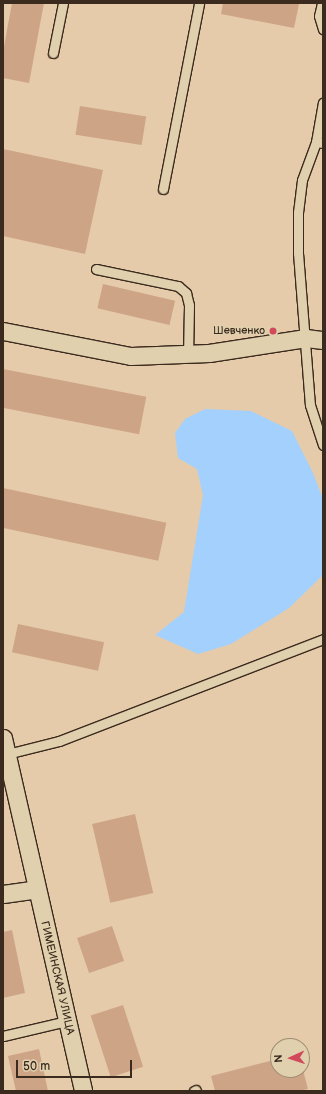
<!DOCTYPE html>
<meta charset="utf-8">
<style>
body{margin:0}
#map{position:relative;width:326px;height:1094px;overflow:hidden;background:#e5cba9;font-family:"Balsamiq Sans",sans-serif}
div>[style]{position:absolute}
.water>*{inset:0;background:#a4d0fe}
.building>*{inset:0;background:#cea487;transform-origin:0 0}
.roads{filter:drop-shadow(1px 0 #3b2a1e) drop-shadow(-1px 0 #3b2a1e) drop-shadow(0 1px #3b2a1e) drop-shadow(0 -1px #3b2a1e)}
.lane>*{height:9px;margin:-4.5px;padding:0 4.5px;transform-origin:4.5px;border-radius:4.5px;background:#e1d0ae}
.street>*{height:17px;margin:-8.5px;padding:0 8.5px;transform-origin:8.5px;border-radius:8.5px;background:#e1d0ae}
.dots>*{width:11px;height:11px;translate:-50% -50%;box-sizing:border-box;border:2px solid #e1d0ae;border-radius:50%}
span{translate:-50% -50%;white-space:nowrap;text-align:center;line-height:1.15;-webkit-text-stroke:3px #e1d0ae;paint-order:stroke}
.poi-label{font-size:11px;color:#3b2a1e}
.right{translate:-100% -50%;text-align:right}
.street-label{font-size:11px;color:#3b2a1e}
.frame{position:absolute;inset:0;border:4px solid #3b2a1e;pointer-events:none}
.north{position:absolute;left:270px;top:1038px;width:40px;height:40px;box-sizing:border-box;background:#e1d0ae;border:1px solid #9f8e74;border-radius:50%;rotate:267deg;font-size:11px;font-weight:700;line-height:16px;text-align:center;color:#3b2a1e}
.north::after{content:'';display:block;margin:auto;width:14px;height:18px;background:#d1495b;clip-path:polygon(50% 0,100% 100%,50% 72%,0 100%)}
.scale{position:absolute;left:16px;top:1060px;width:116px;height:18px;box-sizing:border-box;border:2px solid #3b2a1e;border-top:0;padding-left:5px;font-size:12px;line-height:14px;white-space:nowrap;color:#3b2a1e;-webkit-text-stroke:3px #e1d0ae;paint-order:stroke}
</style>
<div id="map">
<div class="water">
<div style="clip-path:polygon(205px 409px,251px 411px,292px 431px,313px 473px,323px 499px,323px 575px,289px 608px,231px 644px,198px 654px,155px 635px,184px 612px,203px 495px,197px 469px,178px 458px,175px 433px,185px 419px)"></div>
</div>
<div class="building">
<div style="clip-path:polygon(12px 3px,44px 3px,29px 83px,3px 78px,3px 52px)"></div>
<div style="clip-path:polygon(223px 3px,293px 3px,299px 4px,294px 28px,221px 14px)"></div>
<div style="left:80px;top:106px;width:67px;height:29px;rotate:9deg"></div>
<div style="clip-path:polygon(3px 149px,103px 170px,85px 254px,3px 236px)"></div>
<div style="left:103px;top:284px;width:74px;height:25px;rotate:13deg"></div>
<div style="left:3px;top:369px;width:146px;height:38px;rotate:11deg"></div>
<div style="left:3px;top:488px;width:167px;height:39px;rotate:12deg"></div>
<div style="left:18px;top:624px;width:88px;height:29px;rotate:12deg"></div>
<div style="left:135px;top:814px;width:81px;height:44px;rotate:77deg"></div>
<div style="left:112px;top:926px;width:37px;height:37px;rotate:71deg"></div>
<div style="clip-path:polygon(12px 930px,25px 993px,3px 998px,3px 932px)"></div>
<div style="left:123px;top:1005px;width:65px;height:34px;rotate:72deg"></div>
<div style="clip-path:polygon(39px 1049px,48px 1091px,16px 1091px,8px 1056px)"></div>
<div style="clip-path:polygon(278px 1059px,278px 1070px,303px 1070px,308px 1089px,300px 1091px,215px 1091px,211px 1076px)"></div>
</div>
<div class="roads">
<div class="lane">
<div style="left:322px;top:3px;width:13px;rotate:103deg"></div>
<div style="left:319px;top:16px;width:14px;rotate:73deg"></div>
<div style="left:53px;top:53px;width:51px;rotate:-78.7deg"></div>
<div style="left:316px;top:142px;width:40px;rotate:-80deg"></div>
<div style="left:323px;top:143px;width:7px;rotate:-172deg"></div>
<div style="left:316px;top:142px;width:40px;rotate:110.2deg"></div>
<div style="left:302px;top:180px;width:32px;rotate:97deg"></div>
<div style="left:298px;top:212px;width:41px;rotate:90deg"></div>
<div style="left:298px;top:253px;width:152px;rotate:85.5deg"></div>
<div style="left:310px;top:405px;width:42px;rotate:72deg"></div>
<div style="left:163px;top:189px;width:189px;rotate:-79deg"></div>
<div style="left:96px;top:269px;width:84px;rotate:11.7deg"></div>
<div style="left:178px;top:286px;width:11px;rotate:41deg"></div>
<div style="left:186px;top:293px;width:12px;rotate:76deg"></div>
<div style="left:189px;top:305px;width:50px;rotate:91.1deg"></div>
<div style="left:7px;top:754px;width:54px;rotate:-14deg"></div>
<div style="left:59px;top:741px;width:283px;rotate:-21.1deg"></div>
<div style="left:3px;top:1036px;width:66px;rotate:-13.2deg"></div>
<div style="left:194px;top:1091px;width:2px;rotate:-27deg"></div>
</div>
<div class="street">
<div style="left:3px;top:331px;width:130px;rotate:11.1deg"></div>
<div style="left:131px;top:356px;width:78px;rotate:-2.2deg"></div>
<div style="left:209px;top:353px;width:98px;rotate:-8.8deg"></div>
<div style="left:306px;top:338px;width:17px;rotate:7deg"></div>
<div style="left:3px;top:738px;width:362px;rotate:77.2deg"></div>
<div style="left:3px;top:894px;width:34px;rotate:-8deg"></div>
</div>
</div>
<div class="dots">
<div style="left:273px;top:331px;background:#d1495b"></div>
</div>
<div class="poi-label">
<span class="right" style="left:265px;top:331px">Шевченко</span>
</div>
<div class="street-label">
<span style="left:57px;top:978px;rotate:77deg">ГИМЕИНСКАЯ УЛИЦА</span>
</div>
<div class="frame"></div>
<div class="north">N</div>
<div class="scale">50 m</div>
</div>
